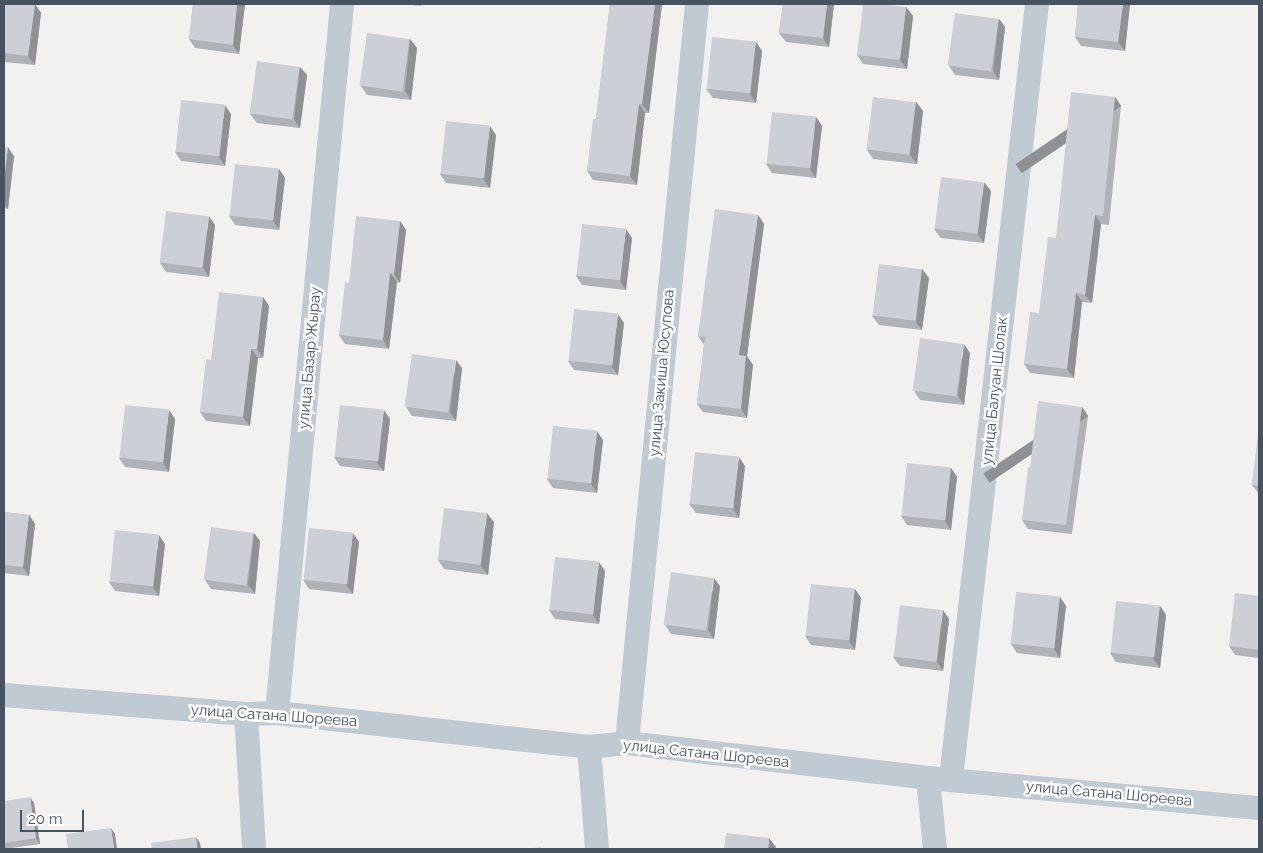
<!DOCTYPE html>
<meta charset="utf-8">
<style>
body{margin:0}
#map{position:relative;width:1263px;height:853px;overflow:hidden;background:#f3f0f0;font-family:Raleway,sans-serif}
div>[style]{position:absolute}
.minor>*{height:24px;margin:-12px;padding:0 12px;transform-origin:12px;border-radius:12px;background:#c0cad2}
.wall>*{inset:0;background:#afb2b7}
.shaded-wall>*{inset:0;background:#8f9195;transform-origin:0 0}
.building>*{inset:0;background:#cccfd5;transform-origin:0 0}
span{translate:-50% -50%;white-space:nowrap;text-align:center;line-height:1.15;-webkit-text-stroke:5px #fff;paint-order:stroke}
.street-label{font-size:15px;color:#47535e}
.frame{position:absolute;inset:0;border:5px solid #47535e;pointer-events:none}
.scale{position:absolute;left:20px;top:810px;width:64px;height:22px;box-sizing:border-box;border:2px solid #47535e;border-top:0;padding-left:6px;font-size:15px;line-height:18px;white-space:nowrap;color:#47535e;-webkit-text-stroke:4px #fff;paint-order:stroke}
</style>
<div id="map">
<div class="minor">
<div style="left:4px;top:695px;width:243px;rotate:4.5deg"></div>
<div style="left:246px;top:714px;width:31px;rotate:-2deg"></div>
<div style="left:277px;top:713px;width:314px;rotate:6.2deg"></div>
<div style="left:589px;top:747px;width:38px;rotate:-6deg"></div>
<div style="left:627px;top:743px;width:303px;rotate:6.6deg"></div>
<div style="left:928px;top:778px;width:332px;rotate:5.2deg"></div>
<div style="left:277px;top:713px;width:712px;rotate:-84.76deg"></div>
<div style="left:246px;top:714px;width:135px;rotate:86.6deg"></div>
<div style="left:627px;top:743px;width:742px;rotate:-84.59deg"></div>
<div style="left:589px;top:747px;width:102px;rotate:85.5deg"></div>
<div style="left:928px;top:778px;width:71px;rotate:84.4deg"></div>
<div style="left:951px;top:779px;width:780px;rotate:-83.67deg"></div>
</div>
<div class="wall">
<div style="clip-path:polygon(4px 4px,35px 4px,41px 13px,35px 65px,4px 62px)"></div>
<div style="clip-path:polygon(193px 4px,245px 4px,239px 54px,195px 48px,189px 39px)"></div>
<div style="clip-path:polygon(405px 4px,422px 4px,421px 6px)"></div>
<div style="clip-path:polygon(610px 4px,662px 4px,649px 113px,645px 113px,637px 185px,593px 180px,587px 171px,596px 119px)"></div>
<div style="clip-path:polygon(783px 4px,834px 4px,829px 47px,786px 42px,779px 33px)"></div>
<div style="clip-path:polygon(1078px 4px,1130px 4px,1125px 51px,1081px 46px,1075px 37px)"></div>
<div style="clip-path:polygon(906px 7px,913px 16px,907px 69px,863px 64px,857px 55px)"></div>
<div style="clip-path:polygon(999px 19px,1005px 27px,999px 80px,955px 75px,949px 66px)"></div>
<div style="clip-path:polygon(410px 39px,417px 48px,411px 100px,367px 95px,361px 86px)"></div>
<div style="clip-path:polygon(756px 42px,762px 51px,756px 103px,713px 98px,706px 89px)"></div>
<div style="clip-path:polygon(300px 67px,307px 75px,300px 128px,257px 123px,250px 114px)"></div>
<div style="clip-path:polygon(1115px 97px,1121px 106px,1109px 225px,1101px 224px,1092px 303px,1082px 302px,1074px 378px,1030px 373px,1024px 364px,1039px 313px,1056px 238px)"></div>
<div style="clip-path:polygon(916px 102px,923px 111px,917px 164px,873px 159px,867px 150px)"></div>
<div style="clip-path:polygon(231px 114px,225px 166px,181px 161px,175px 152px)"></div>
<div style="clip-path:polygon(816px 117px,822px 126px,816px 178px,772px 173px,766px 164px)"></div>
<div style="clip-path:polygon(496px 135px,490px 188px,446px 183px,440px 174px)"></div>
<div style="clip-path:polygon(4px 147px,14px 156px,8px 209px,4px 208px)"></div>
<div style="clip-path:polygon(279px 169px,285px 178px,279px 230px,235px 225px,229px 216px)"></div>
<div style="clip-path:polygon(991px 191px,984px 243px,941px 238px,934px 229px)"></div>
<div style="clip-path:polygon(758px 215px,764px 224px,747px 356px,753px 365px,747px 418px,703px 412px,697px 404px,704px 345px,698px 336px)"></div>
<div style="clip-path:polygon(400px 221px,406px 230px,400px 283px,397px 282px,389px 349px,345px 344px,339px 335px,349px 283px)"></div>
<div style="clip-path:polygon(215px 225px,209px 277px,166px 272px,160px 263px)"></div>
<div style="clip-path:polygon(632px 238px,626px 290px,582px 285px,576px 276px)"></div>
<div style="clip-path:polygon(922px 269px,929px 278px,922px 330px,879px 325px,872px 316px)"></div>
<div style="clip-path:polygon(263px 297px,269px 306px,263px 358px,258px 358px,250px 426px,206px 421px,200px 412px,211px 360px)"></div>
<div style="clip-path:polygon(624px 323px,618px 375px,574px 370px,568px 361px)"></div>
<div style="clip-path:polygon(970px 353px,964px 405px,920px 400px,914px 391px)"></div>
<div style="clip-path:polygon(462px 368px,456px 421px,412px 416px,406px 407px)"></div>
<div style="clip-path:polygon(1082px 407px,1088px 416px,1072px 534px,1028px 529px,1022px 520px,1030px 468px)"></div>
<div style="clip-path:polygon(175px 419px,169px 472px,125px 467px,119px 458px)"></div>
<div style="clip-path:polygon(390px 419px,384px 471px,340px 466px,334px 457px)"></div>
<div style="clip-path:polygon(1259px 433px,1259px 494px,1252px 485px)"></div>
<div style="clip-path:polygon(603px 440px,597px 493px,553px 488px,547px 479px)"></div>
<div style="clip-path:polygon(745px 466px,739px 518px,696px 513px,689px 504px)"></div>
<div style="clip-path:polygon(951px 468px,957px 477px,951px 530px,907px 525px,901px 516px)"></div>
<div style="clip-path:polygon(4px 512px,29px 515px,35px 524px,29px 576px,4px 573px)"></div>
<div style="clip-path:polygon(494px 522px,488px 575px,444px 569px,438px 560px)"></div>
<div style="clip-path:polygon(254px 533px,260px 541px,255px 594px,211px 589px,205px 580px)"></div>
<div style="clip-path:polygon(359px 542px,353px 594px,309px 589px,303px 580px)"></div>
<div style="clip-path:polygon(165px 544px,159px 596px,115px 591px,109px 582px)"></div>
<div style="clip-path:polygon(605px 571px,599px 624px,555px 619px,549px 610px)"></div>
<div style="clip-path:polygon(720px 586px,714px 639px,671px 634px,665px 625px)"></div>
<div style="clip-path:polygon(855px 589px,861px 598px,855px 650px,811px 645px,805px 636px)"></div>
<div style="clip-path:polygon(1259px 596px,1259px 658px,1235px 655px,1229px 646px)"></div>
<div style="clip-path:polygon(1060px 597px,1066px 606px,1060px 658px,1017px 653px,1011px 644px)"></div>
<div style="clip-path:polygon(1160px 606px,1166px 615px,1160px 668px,1116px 662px,1110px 653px)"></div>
<div style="clip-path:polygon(949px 619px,943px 671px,900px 666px,893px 657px)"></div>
<div style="clip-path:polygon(4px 801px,34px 803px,40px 844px,4px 849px)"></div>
</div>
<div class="shaded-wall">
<div style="clip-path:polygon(35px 4px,41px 13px,35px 65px,28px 56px)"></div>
<div style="clip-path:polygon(237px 4px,245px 4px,239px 54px,233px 45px)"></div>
<div style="clip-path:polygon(655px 4px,662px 4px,649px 113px,642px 104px)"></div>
<div style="clip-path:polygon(827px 4px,834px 4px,829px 47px,823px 38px)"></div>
<div style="clip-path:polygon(1123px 4px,1130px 4px,1125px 51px,1118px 42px)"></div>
<div style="clip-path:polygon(906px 7px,913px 16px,907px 69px,900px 60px)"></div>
<div style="clip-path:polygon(999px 19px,1005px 27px,999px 80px,993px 71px)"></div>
<div style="clip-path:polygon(410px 39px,417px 48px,411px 100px,405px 91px)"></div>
<div style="clip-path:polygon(756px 42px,762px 51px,756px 103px,750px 94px)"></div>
<div style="clip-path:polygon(300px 67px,307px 75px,300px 128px,294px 119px)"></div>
<div style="left:1115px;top:97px;width:11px;height:120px;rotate:56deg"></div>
<div style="clip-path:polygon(916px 102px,923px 111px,917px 164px,910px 155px)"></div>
<div style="clip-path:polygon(639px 104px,645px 113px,637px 185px,630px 176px)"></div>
<div style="clip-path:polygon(225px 105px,231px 114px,225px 166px,219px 157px)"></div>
<div style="clip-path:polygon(816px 117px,822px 126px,816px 178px,810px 169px)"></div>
<div style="clip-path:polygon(490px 126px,496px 135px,490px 188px,483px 179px)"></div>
<div style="clip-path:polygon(8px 147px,14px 156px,8px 209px,4px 203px,4px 180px)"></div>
<div style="clip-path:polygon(279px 169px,285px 178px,279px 230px,273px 221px)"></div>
<div style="clip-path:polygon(984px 182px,991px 191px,984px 243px,978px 234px)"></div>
<div style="clip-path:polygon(758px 215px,764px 224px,747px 356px,753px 365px,747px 418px,741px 409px,739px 355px)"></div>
<div style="clip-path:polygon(1095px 215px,1101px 224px,1092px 303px,1085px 295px)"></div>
<div style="clip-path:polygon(209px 216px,215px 225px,209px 277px,203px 268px)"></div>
<div style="clip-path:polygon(400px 221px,406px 230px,400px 283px,394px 274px)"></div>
<div style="clip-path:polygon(626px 229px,632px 238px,626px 290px,620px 281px)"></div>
<div style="clip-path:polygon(922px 269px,929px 278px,922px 330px,916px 322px)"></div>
<div style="clip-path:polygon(390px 273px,397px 282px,389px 349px,383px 340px)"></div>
<div style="clip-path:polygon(1076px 293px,1082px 302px,1074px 378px,1067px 369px)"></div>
<div style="clip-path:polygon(263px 297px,269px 306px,263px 358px,257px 349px)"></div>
<div style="clip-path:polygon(618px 314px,624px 323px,618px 375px,612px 367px)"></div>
<div style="clip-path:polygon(964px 344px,970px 353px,964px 405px,958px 396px)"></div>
<div style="clip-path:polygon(251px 349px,258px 358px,250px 426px,243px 417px)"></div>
<div style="clip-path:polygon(456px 360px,462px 368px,456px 421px,450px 412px)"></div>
<div style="left:1082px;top:407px;width:11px;height:119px;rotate:56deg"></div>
<div style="clip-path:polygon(169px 410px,175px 419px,169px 472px,163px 463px)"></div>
<div style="clip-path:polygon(384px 410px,390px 419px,384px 471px,377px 463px)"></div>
<div style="clip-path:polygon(597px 431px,603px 440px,597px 493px,591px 484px)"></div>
<div style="clip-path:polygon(739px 457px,745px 466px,739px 518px,733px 509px)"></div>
<div style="clip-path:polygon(951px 468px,957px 477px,951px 530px,945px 521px)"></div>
<div style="clip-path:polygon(487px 513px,494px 522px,488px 575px,481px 566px)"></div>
<div style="clip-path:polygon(29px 515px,35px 524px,29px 576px,23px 567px)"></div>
<div style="clip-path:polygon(254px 533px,260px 541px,255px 594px,248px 585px)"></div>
<div style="clip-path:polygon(353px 533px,359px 542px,353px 594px,346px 585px)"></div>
<div style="clip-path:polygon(159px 535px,165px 544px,159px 596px,153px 587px)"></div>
<div style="clip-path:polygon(599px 562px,605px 571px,599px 624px,593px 615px)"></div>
<div style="clip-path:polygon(714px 578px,720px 586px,714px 639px,708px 630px)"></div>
<div style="clip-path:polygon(855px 589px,861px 598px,855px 650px,849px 641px)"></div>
<div style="clip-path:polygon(1060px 597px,1066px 606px,1060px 658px,1054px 649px)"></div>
<div style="clip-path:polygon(1160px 606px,1166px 615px,1160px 668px,1153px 659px)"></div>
<div style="clip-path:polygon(943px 610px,949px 619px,943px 671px,937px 662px)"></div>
<div style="clip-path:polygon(30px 797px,34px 803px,40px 844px,36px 838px)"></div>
<div style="clip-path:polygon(111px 828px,115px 834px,117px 849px,114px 849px)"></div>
<div style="clip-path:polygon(196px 837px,200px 843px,201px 849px,197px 849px)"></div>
<div style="clip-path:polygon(769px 838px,776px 847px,775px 849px,768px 849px)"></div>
</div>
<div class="building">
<div style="clip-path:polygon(4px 4px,35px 4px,28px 56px,4px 53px)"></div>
<div style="clip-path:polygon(193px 4px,237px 4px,233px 45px,189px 39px)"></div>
<div style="clip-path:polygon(610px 4px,655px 4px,642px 104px,639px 104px,630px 176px,587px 171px,593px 119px,596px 119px)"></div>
<div style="clip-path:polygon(783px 4px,827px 4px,823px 38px,779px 33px)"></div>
<div style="clip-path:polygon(863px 4px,877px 4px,906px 7px,900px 60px,857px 55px)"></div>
<div style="clip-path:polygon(1078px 4px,1123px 4px,1118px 42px,1075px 37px)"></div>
<div style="left:955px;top:13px;width:44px;height:53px;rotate:8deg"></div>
<div style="left:367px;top:33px;width:43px;height:53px;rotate:8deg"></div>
<div style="left:712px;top:37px;width:44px;height:52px;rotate:6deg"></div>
<div style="left:257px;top:61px;width:43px;height:53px;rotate:8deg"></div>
<div style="clip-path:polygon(1071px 92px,1115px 97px,1103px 216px,1095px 215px,1085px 295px,1076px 293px,1067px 369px,1024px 364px,1030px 312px,1039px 313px,1048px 237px,1056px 238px)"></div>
<div style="left:873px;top:97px;width:43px;height:53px;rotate:7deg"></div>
<div style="left:181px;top:100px;width:44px;height:52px;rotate:6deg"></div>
<div style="left:772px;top:112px;width:44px;height:52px;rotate:6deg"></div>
<div style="left:446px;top:121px;width:44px;height:53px;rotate:6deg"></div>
<div style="clip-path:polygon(4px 147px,8px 147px,4px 180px)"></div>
<div style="left:235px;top:164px;width:44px;height:52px;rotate:6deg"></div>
<div style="left:941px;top:177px;width:43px;height:52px;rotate:7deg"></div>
<div style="clip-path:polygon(715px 209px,758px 215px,739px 355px,746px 356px,741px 409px,697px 404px,705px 337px,698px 336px)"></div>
<div style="left:166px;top:211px;width:43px;height:52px;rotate:7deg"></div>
<div style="clip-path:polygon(356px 216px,400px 221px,394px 274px,390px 273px,383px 340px,339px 335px,345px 282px,349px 283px)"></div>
<div style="left:582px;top:224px;width:44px;height:52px;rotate:6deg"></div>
<div style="left:879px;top:264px;width:43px;height:52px;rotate:7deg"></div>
<div style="clip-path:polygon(219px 292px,263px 297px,257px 349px,251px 349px,243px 417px,200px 412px,206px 359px,211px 360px)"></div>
<div style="left:574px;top:309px;width:44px;height:52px;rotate:6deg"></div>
<div style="left:920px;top:338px;width:44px;height:53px;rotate:8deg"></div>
<div style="left:412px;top:354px;width:44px;height:53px;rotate:8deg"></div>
<div style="clip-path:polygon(1038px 401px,1082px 407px,1066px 525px,1022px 520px,1028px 467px,1030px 468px)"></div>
<div style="left:125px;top:405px;width:44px;height:53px;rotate:6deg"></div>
<div style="left:340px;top:405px;width:44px;height:52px;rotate:6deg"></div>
<div style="left:553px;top:426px;width:44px;height:53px;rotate:6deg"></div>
<div style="clip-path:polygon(1258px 433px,1259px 433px,1259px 486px,1252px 485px)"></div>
<div style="left:695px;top:452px;width:44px;height:52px;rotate:6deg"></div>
<div style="left:907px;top:463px;width:44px;height:53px;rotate:6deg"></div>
<div style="left:444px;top:508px;width:43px;height:52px;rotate:7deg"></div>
<div style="clip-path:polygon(4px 512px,29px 515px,23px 567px,4px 565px)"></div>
<div style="left:211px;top:527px;width:43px;height:53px;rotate:8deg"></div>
<div style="left:309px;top:528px;width:44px;height:52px;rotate:6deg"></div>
<div style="left:115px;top:530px;width:44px;height:52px;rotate:6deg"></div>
<div style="left:555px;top:557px;width:44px;height:53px;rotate:6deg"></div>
<div style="left:671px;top:572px;width:43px;height:53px;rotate:8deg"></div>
<div style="left:811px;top:584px;width:44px;height:52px;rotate:6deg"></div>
<div style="left:1016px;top:592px;width:44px;height:52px;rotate:6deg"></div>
<div style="clip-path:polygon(1235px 593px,1259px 596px,1259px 650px,1229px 646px)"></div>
<div style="left:1116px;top:601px;width:44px;height:52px;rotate:6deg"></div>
<div style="left:900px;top:605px;width:43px;height:52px;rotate:7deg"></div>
<div style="clip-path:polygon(30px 797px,36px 838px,4px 843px,4px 801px)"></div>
<div style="clip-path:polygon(111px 828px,114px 849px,68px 849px,66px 834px)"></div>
<div style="clip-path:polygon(726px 833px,769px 838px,768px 849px,724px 849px)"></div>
<div style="clip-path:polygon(196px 837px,197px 849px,152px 849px,151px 843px)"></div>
<div style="clip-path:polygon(541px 847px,541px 849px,527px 849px)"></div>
</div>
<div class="street-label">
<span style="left:310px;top:358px;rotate:-85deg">улица Базар Жырау</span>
<span style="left:662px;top:373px;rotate:-85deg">улица Закиша Юсупова</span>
<span style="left:995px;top:391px;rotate:-84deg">улица Балуан Шолак</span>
<span style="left:274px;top:716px;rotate:4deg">улица Сатана Шореева</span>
<span style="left:706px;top:754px;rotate:6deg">улица Сатана Шореева</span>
<span style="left:1109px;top:794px;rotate:5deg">улица Сатана Шореева</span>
</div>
<div class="frame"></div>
<div class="scale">20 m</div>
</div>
